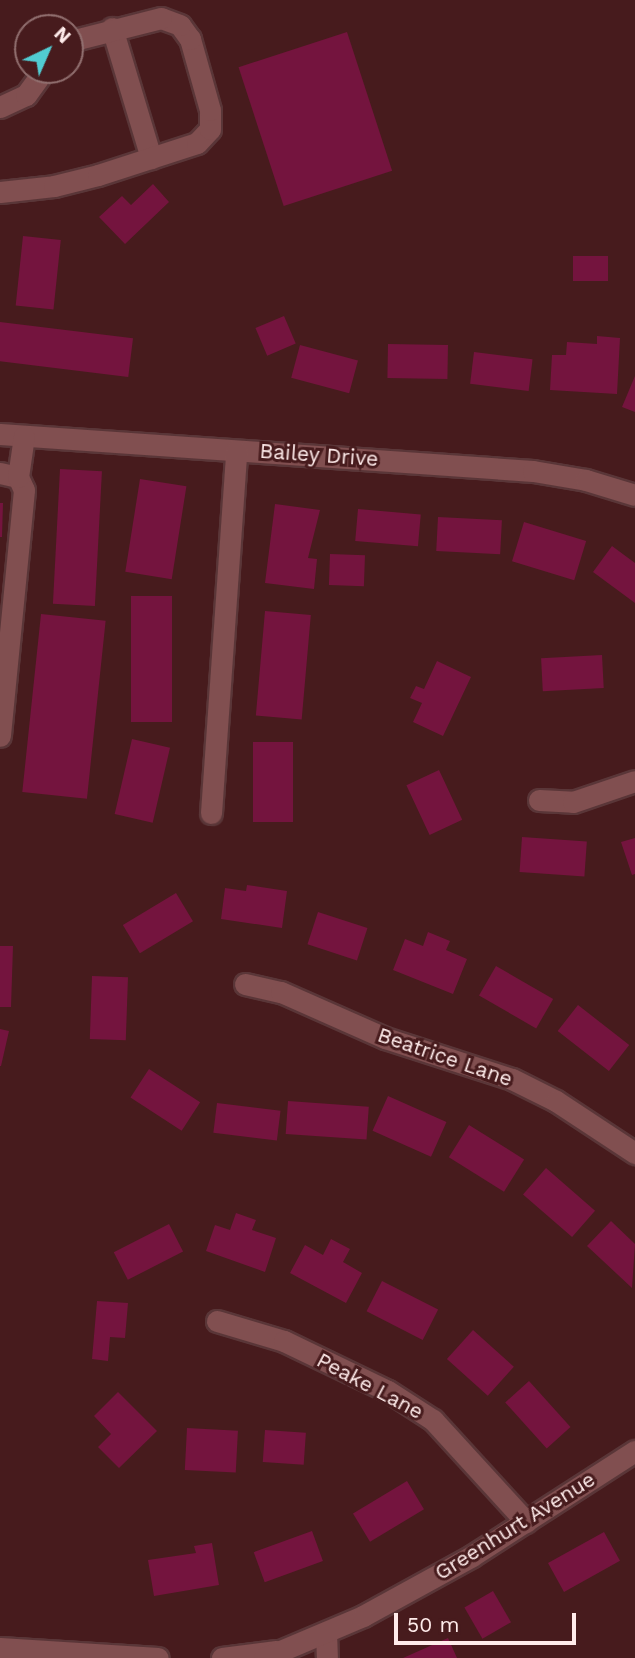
<!DOCTYPE html>
<style>
body{margin:0}
#map{position:relative;width:635px;height:1658px;overflow:hidden;background:#471b1d;font-family:"Work Sans",sans-serif}
div>[style]{position:absolute}
.building>*{inset:0;background:#74143e;transform-origin:0 0}
.roads{filter:drop-shadow(2px 0 #5a3638) drop-shadow(-2px 0 #5a3638) drop-shadow(0 2px #5a3638) drop-shadow(0 -2px #5a3638)}
.minor>*{height:21px;margin:-10.5px;padding:0 10.5px;transform-origin:10.5px;border-radius:10.5px;background:#814f50}
span{translate:-50% -50%;white-space:nowrap;text-align:center;line-height:1.15;-webkit-text-stroke:6px #471b1d;paint-order:stroke}
.street-label{font-size:21px;color:#ffeceb}
.north{position:absolute;left:14px;top:14px;width:70px;height:70px;box-sizing:border-box;background:#471b1d;border:2px solid #916f6f;border-radius:50%;rotate:44deg;font-size:19px;font-weight:700;line-height:28px;text-align:center;color:#ffeceb}
.north::after{content:'';display:block;margin:auto;width:24px;height:32px;background:#51ccd2;clip-path:polygon(50% 0,100% 100%,50% 72%,0 100%)}
.scale{position:absolute;left:394px;top:1613px;width:182px;height:32px;box-sizing:border-box;border:4px solid #ffeceb;border-top:0;padding-left:9px;font-size:21px;line-height:24px;white-space:nowrap;color:#ffeceb;-webkit-text-stroke:5px #471b1d;paint-order:stroke}
</style>
<div id="map">
<div class="building">
<div style="left:347px;top:32px;width:146px;height:114px;rotate:72deg"></div>
<div style="clip-path:polygon(153px 184px,169px 202px,125px 244px,99px 217px,122px 196px,131px 205px)"></div>
<div style="left:23px;top:236px;width:38px;height:70px;rotate:6deg"></div>
<div style="left:573px;top:256px;width:35px;height:25px"></div>
<div style="left:284px;top:316px;width:30px;height:31px;rotate:67deg"></div>
<div style="left:0;top:322px;width:134px;height:39px;rotate:7deg"></div>
<div style="clip-path:polygon(597px 336px,620px 338px,617px 394px,550px 390px,552px 355px,566px 355px,567px 342px,597px 344px)"></div>
<div style="left:388px;top:344px;width:60px;height:34px;rotate:1deg"></div>
<div style="left:300px;top:345px;width:60px;height:34px;rotate:15deg"></div>
<div style="left:474px;top:352px;width:59px;height:32px;rotate:7deg"></div>
<div style="clip-path:polygon(635px 376px,635px 412px,622px 407px)"></div>
<div style="left:60px;top:469px;width:42px;height:135px;rotate:3deg"></div>
<div style="left:140px;top:479px;width:47px;height:94px;rotate:9deg"></div>
<div style="clip-path:polygon(0 503px,3px 503px,2px 537px,0 537px)"></div>
<div style="clip-path:polygon(275px 504px,320px 510px,308px 558px,317px 559px,314px 589px,265px 583px)"></div>
<div style="left:358px;top:509px;width:63px;height:32px;rotate:5deg"></div>
<div style="left:438px;top:517px;width:64px;height:34px;rotate:3deg"></div>
<div style="left:524px;top:522px;width:65px;height:41px;rotate:17deg"></div>
<div style="clip-path:polygon(612px 546px,635px 563px,635px 603px,593px 572px)"></div>
<div style="left:330px;top:554px;width:35px;height:31px;rotate:2deg"></div>
<div style="left:131px;top:596px;width:41px;height:126px"></div>
<div style="left:265px;top:611px;width:46px;height:105px;rotate:5deg"></div>
<div style="left:41px;top:614px;width:65px;height:179px;rotate:6deg"></div>
<div style="left:602px;top:655px;width:33px;height:61px;rotate:87deg"></div>
<div style="clip-path:polygon(437px 661px,471px 677px,443px 736px,413px 722px,422px 703px,410px 698px,416px 686px,424px 689px)"></div>
<div style="left:132px;top:739px;width:39px;height:77px;rotate:13deg"></div>
<div style="left:253px;top:742px;width:40px;height:80px"></div>
<div style="left:439px;top:770px;width:55px;height:36px;rotate:65deg"></div>
<div style="left:522px;top:837px;width:65px;height:35px;rotate:4deg"></div>
<div style="clip-path:polygon(635px 838px,635px 874px,632px 875px,621px 842px)"></div>
<div style="clip-path:polygon(247px 885px,287px 891px,282px 928px,221px 919px,225px 888px,246px 891px)"></div>
<div style="left:176px;top:893px;width:33px;height:62px;rotate:59deg"></div>
<div style="left:318px;top:912px;width:52px;height:34px;rotate:18deg"></div>
<div style="clip-path:polygon(428px 932px,450px 941px,446px 950px,467px 959px,453px 994px,393px 970px,405px 939px,423px 946px)"></div>
<div style="clip-path:polygon(0 946px,13px 946px,11px 1007px,0 1007px)"></div>
<div style="left:496px;top:966px;width:66px;height:34px;rotate:30deg"></div>
<div style="left:92px;top:976px;width:36px;height:63px;rotate:2deg"></div>
<div style="left:578px;top:1005px;width:65px;height:33px;rotate:38deg"></div>
<div style="clip-path:polygon(0 1029px,9px 1031px,1px 1066px,0 1066px)"></div>
<div style="left:149px;top:1069px;width:61px;height:34px;rotate:33deg"></div>
<div style="left:388px;top:1096px;width:64px;height:38px;rotate:24deg"></div>
<div style="left:288px;top:1101px;width:81px;height:33px;rotate:4deg"></div>
<div style="left:217px;top:1103px;width:64px;height:30px;rotate:7deg"></div>
<div style="left:469px;top:1125px;width:65px;height:38px;rotate:32deg"></div>
<div style="left:546px;top:1168px;width:65px;height:35px;rotate:41deg"></div>
<div style="clip-path:polygon(236px 1213px,256px 1220px,252px 1230px,276px 1238px,265px 1272px,206px 1251px,215px 1225px,230px 1230px)"></div>
<div style="clip-path:polygon(611px 1221px,635px 1244px,632px 1288px,587px 1246px)"></div>
<div style="left:169px;top:1224px;width:31px;height:62px;rotate:63deg"></div>
<div style="clip-path:polygon(331px 1239px,350px 1249px,343px 1262px,362px 1273px,346px 1303px,290px 1273px,305px 1245px,323px 1255px)"></div>
<div style="left:382px;top:1281px;width:63px;height:34px;rotate:27deg"></div>
<div style="clip-path:polygon(97px 1301px,128px 1303px,125px 1338px,110px 1337px,108px 1361px,92px 1359px)"></div>
<div style="left:473px;top:1330px;width:55px;height:39px;rotate:42deg"></div>
<div style="left:529px;top:1381px;width:62px;height:32px;rotate:48deg"></div>
<div style="clip-path:polygon(118px 1392px,157px 1431px,119px 1468px,98px 1447px,111px 1434px,94px 1416px)"></div>
<div style="left:187px;top:1428px;width:51px;height:42px;rotate:3deg"></div>
<div style="left:265px;top:1430px;width:41px;height:32px;rotate:4deg"></div>
<div style="left:407px;top:1481px;width:33px;height:63px;rotate:59deg"></div>
<div style="left:312px;top:1531px;width:32px;height:62px;rotate:70deg"></div>
<div style="left:604px;top:1532px;width:33px;height:64px;rotate:61deg"></div>
<div style="clip-path:polygon(212px 1543px,219px 1585px,154px 1596px,148px 1560px,196px 1553px,194px 1546px)"></div>
<div style="left:493px;top:1591px;width:36px;height:33px;rotate:60deg"></div>
<div style="clip-path:polygon(448px 1638px,457px 1658px,403px 1658px)"></div>
</div>
<div class="roads">
<div class="minor">
<div style="left:112px;top:28px;width:136px;rotate:73.3deg"></div>
<div style="left:0;top:107px;width:29px;rotate:-25deg"></div>
<div style="left:26px;top:95px;width:31px;rotate:-54deg"></div>
<div style="left:0;top:192px;width:54px;rotate:-6.3deg"></div>
<div style="left:54px;top:186px;width:45px;rotate:-14deg"></div>
<div style="left:98px;top:175px;width:104px;rotate:-17.9deg"></div>
<div style="left:197px;top:143px;width:19px;rotate:-47deg"></div>
<div style="left:210px;top:129px;width:19px;rotate:-90deg"></div>
<div style="left:210px;top:110px;width:74px;rotate:-105.7deg"></div>
<div style="left:190px;top:39px;width:17px;rotate:-126deg"></div>
<div style="left:180px;top:25px;width:20px;rotate:-160deg"></div>
<div style="left:161px;top:18px;width:94px;rotate:165.8deg"></div>
<div style="left:0;top:434px;width:534px;rotate:3.97deg"></div>
<div style="left:533px;top:471px;width:54px;rotate:9.6deg"></div>
<div style="left:586px;top:480px;width:51px;rotate:17deg"></div>
<div style="left:0;top:473px;width:18px;rotate:13deg"></div>
<div style="left:18px;top:477px;width:14px;rotate:65deg"></div>
<div style="left:24px;top:490px;width:247px;rotate:95.6deg"></div>
<div style="left:18px;top:477px;width:41px;rotate:-81.7deg"></div>
<div style="left:539px;top:800px;width:34px;rotate:3deg"></div>
<div style="left:573px;top:802px;width:65px;rotate:-18.7deg"></div>
<div style="left:211px;top:813px;width:363px;rotate:-86deg"></div>
<div style="left:245px;top:984px;width:37px;rotate:13deg"></div>
<div style="left:281px;top:992px;width:114px;rotate:23.9deg"></div>
<div style="left:385px;top:1038px;width:133px;rotate:17.9deg"></div>
<div style="left:512px;top:1079px;width:49px;rotate:26.6deg"></div>
<div style="left:556px;top:1101px;width:95px;rotate:33.4deg"></div>
<div style="left:217px;top:1321px;width:70px;rotate:16.6deg"></div>
<div style="left:284px;top:1341px;width:115px;rotate:25.7deg"></div>
<div style="left:388px;top:1391px;width:54px;rotate:32.8deg"></div>
<div style="left:433px;top:1420px;width:138px;rotate:47.6deg"></div>
<div style="left:326px;top:1632px;width:26px;rotate:88deg"></div>
<div style="left:0;top:1648px;width:158px;rotate:3.6deg"></div>
<div style="left:222px;top:1658px;width:55px;rotate:-7.3deg"></div>
<div style="left:264px;top:1658px;width:108px;rotate:-23deg"></div>
<div style="left:363px;top:1616px;width:124px;rotate:-28.8deg"></div>
<div style="left:472px;top:1556px;width:194px;rotate:-32.8deg"></div>
</div>
</div>
<div class="street-label">
<span style="left:319px;top:455px;rotate:4deg">Bailey Drive</span>
<span style="left:445px;top:1057px;rotate:19deg">Beatrice Lane</span>
<span style="left:370px;top:1386px;rotate:28deg">Peake Lane</span>
<span style="left:515px;top:1526px;rotate:-32deg">Greenhurt Avenue</span>
</div>
<div class="north">N</div>
<div class="scale">50 m</div>
</div>
